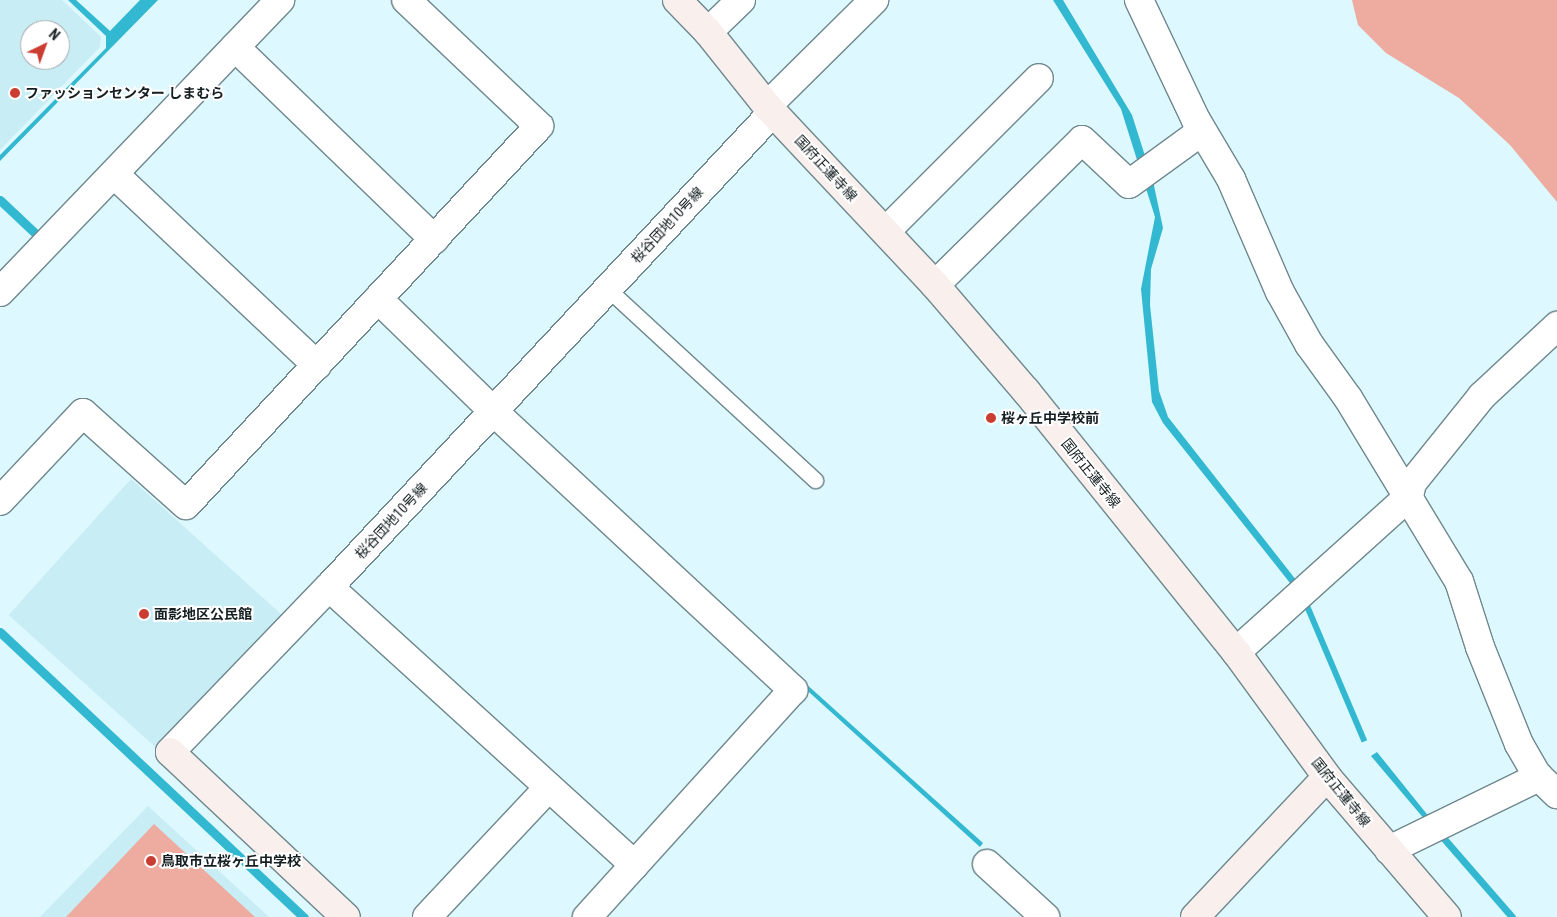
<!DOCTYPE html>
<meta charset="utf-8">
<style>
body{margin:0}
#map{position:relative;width:1557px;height:917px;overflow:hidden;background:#ddf8fe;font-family:"Roboto Condensed","Noto Sans JP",sans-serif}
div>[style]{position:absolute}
.built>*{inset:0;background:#c8edf5;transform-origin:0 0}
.green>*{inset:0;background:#eeaba0}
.water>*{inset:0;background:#32b8d0;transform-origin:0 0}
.stream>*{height:9px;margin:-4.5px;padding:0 4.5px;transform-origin:4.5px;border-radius:4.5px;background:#32b8d0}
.roads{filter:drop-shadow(1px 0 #6f888d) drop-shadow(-1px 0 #6f888d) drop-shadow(0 1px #6f888d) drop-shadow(0 -1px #6f888d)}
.lane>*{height:15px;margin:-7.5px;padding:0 7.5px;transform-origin:7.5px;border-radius:7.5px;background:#fff}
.street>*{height:28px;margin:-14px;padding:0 14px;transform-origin:14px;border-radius:14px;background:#fff}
.secondary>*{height:28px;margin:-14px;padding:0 14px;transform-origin:14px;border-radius:14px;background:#f9f0ee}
.dots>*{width:14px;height:14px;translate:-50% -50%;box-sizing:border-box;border:2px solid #fff;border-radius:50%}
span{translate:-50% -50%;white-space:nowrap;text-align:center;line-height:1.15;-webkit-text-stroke:4px #fff;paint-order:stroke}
.poi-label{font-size:14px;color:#151f21;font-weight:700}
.left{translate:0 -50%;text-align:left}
.street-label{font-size:14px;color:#151f21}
.north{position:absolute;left:20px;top:20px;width:50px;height:50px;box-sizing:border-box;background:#fff;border:1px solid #a1a5a6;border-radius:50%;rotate:42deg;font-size:14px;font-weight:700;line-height:20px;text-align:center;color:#151f21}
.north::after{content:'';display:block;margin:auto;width:18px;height:22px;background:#ca3d30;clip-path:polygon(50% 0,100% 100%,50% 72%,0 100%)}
</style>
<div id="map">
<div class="built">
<div style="clip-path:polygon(evenodd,0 0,62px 0,101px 37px,100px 47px,0 150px,0 0,30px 30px,60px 30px,60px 60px,30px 60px,30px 30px)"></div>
<div style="left:131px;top:479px;width:203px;height:183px;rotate:42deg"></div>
<div style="clip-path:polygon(148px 806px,269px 917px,40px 917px)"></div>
</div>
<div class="green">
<div style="clip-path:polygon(1352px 0,1557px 0,1557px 202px,1510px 145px,1459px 98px,1386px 53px,1358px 25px)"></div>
<div style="clip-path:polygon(154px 824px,255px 917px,66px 917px)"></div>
</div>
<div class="water">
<div style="clip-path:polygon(68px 0,76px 0,110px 31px,140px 0,158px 0,0 161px,0 155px,106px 48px,106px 36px)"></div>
<div style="clip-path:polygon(1053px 0,1063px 0,1132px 115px,1153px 181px,1163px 228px,1151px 269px,1150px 305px,1159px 391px,1168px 417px,1300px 585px,1294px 588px,1163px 423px,1152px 402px,1141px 289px,1155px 217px,1121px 109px)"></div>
<div style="clip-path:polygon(715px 602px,983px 843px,980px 847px,713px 605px)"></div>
<div style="left:1309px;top:603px;width:149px;height:6px;rotate:67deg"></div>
<div style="clip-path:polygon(1377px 752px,1434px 823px,1431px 827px,1371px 756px)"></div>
<div style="left:1442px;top:831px;width:113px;height:7px;rotate:49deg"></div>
</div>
<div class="stream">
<div style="left:0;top:200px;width:51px;rotate:43.4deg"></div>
<div style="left:0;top:632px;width:417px;rotate:43.2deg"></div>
</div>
<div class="roads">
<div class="lane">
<div style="left:608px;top:289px;width:282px;rotate:42.7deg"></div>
</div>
<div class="street">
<div style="left:1139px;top:0;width:133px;rotate:64.6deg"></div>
<div style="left:1196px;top:120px;width:69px;rotate:59.3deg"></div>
<div style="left:1231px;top:179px;width:123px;rotate:66.6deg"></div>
<div style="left:1280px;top:292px;width:60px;rotate:60.9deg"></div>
<div style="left:1309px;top:344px;width:67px;rotate:54.2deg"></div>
<div style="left:1348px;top:398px;width:214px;rotate:58.8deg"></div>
<div style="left:1459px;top:581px;width:69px;rotate:72.3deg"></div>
<div style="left:1480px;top:647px;width:105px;rotate:68.1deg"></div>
<div style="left:1519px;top:744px;width:34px;rotate:60deg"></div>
<div style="left:1536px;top:774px;width:29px;rotate:44deg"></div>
<div style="left:708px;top:32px;width:46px;rotate:-44.1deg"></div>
<div style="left:235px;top:47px;width:277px;rotate:44deg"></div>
<div style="left:767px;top:106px;width:151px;rotate:-44.7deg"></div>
<div style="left:114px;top:174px;width:279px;rotate:43.3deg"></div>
<div style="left:886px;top:231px;width:216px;rotate:-45deg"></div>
<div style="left:935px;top:285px;width:206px;rotate:-44.6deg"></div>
<div style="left:1082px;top:140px;width:64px;rotate:43.1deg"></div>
<div style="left:1129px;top:184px;width:90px;rotate:-36deg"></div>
<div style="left:0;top:292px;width:405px;rotate:-46.2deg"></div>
<div style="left:378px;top:299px;width:161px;rotate:44.2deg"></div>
<div style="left:493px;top:411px;width:410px;rotate:42.9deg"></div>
<div style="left:793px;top:690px;width:307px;rotate:132.2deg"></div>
<div style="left:0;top:501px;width:121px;rotate:-46.7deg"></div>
<div style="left:83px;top:413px;width:138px;rotate:41.8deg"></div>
<div style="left:186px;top:505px;width:518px;rotate:-47.03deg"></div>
<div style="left:539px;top:126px;width:183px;rotate:-136.5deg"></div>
<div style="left:329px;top:587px;width:413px;rotate:42.3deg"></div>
<div style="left:1236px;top:652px;width:233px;rotate:-42deg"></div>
<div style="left:1409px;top:496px;width:13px;rotate:-77deg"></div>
<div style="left:1412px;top:483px;width:112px;rotate:-51.2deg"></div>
<div style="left:1482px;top:396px;width:103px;rotate:-43deg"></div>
<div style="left:170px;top:752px;width:229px;rotate:-46.1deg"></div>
<div style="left:329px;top:587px;width:650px;rotate:-46.93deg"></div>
<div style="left:1389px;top:850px;width:167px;rotate:-26deg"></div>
<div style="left:987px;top:864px;width:79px;rotate:42.4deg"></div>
<div style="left:427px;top:917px;width:178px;rotate:-46.8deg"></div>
</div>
<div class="secondary">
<div style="left:677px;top:0;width:45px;rotate:45.9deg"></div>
<div style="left:708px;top:32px;width:95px;rotate:51.4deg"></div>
<div style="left:767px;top:106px;width:245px;rotate:46.8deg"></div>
<div style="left:935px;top:285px;width:140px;rotate:49.4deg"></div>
<div style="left:1026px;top:391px;width:335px;rotate:51.2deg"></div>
<div style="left:1236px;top:652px;width:155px;rotate:53.9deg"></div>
<div style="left:1327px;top:777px;width:184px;rotate:49.4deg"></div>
<div style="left:170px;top:752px;width:241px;rotate:43.2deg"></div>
<div style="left:1195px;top:917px;width:192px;rotate:-46.7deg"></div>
</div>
</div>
<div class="dots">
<div style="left:15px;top:93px;background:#ca3d30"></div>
<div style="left:991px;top:418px;background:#ca3d30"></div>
<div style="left:144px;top:614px;background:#ca3d30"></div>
<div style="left:151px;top:861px;background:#ca3d30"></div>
</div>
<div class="poi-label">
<span class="left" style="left:25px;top:93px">ファッションセンター しまむら</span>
<span class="left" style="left:1001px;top:418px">桜ヶ丘中学校前</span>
<span class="left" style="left:154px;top:614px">面影地区公民館</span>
<span class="left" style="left:161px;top:861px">鳥取市立桜ヶ丘中学校</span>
</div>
<div class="street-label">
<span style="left:826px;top:168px;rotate:47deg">国府正蓮寺線</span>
<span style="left:667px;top:225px;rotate:-47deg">桜谷団地10号線</span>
<span style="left:1091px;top:473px;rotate:51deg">国府正蓮寺線</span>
<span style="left:391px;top:521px;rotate:-47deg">桜谷団地10号線</span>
<span style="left:1341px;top:792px;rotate:51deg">国府正蓮寺線</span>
</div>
<div class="north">N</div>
</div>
